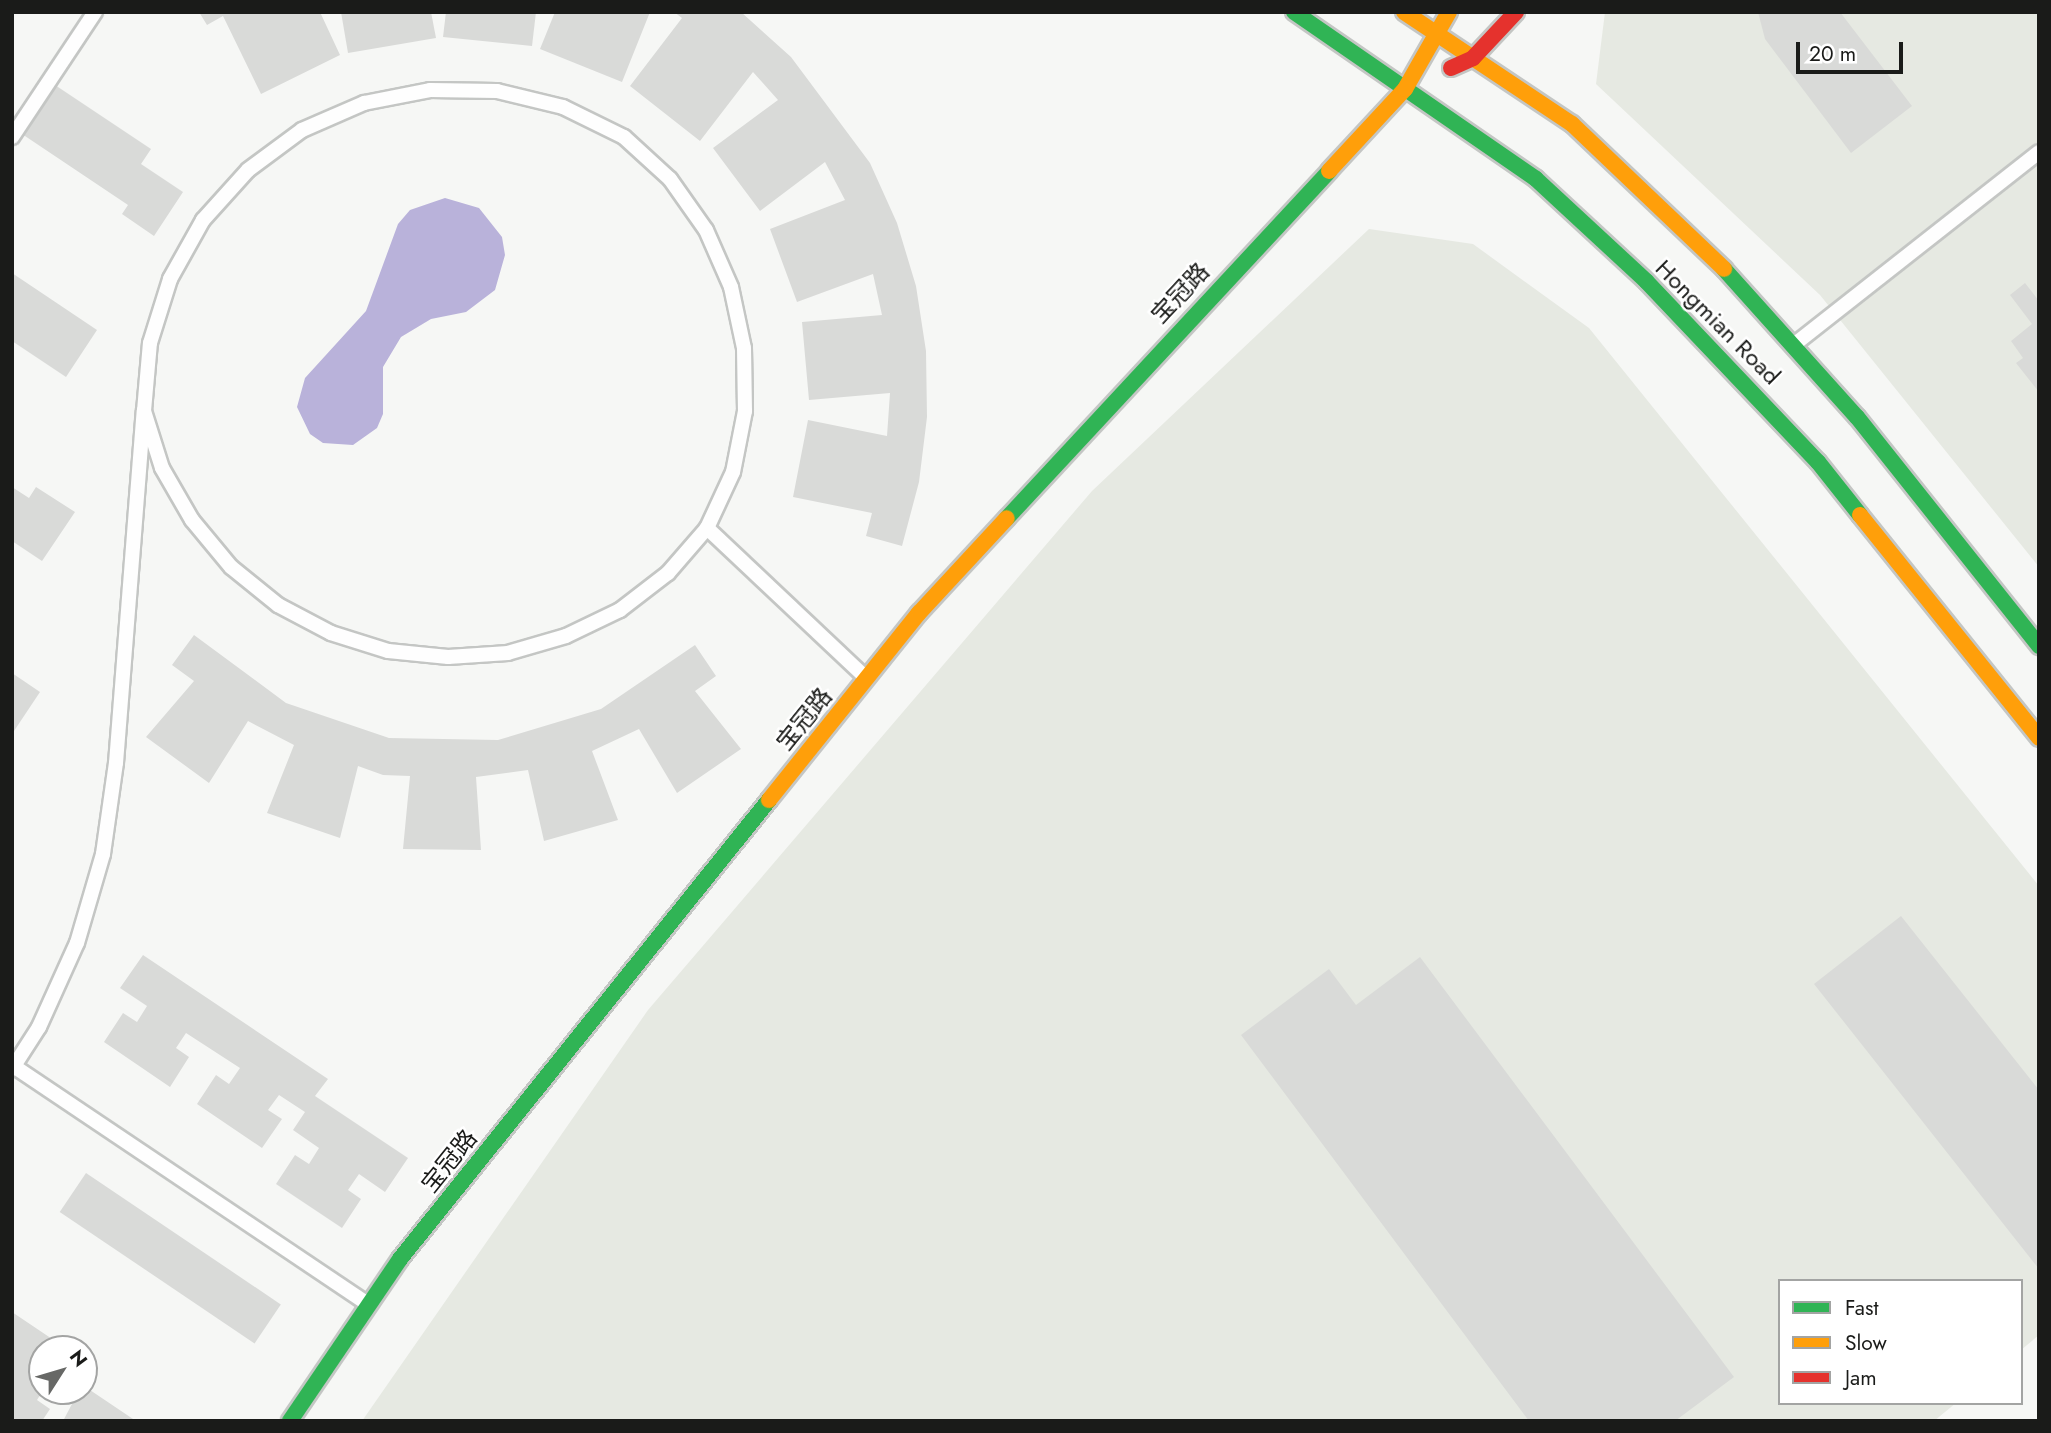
<!DOCTYPE html>
<meta charset="utf-8">
<style>
body{margin:0}
#map{position:relative;width:2051px;height:1433px;overflow:hidden;background:#f6f7f5;font-family:Jost,"Noto Sans SC",sans-serif}
div>[style]{position:absolute}
.built>*{inset:0;background:#e6e9e2}
.water>*{inset:0;background:#b9b2da}
.building>*{inset:0;background:#d9dad8;transform-origin:0 0}
.roads{filter:drop-shadow(2px 0 #c4c6c4) drop-shadow(-2px 0 #c4c6c4) drop-shadow(0 2px #c4c6c4) drop-shadow(0 -2px #c4c6c4)}
.lane>*{height:14px;margin:-7px;padding:0 7px;transform-origin:7px;border-radius:7px;background:#fefefe}
.fast>*{height:16px;margin:-8px;padding:0 8px;transform-origin:8px;border-radius:8px;background:#30b455}
.slow>*{height:16px;margin:-8px;padding:0 8px;transform-origin:8px;border-radius:8px;background:#ff9f0a}
.jam>*{height:16px;margin:-8px;padding:0 8px;transform-origin:8px;border-radius:8px;background:#e5322d}
span{translate:-50% -50%;white-space:nowrap;text-align:center;line-height:1.15;-webkit-text-stroke:5px #fff;paint-order:stroke}
.street-label{font-size:24px;color:#1a1b19}
.frame{position:absolute;inset:0;border:14px solid #1a1b19;pointer-events:none}
.legend{position:absolute;left:1778px;top:1279px;width:245px;height:126px;box-sizing:border-box;background:#fff;border:2px solid #a3a4a3;margin:0;padding:9px 12px;list-style:none;font-size:21px;color:#1a1b19}
.legend li{display:flex;align-items:center;gap:14px;height:35px}
.legend b{width:35px;border:2px solid #a3a4a3}
.north{position:absolute;left:28px;top:1335px;width:70px;height:70px;box-sizing:border-box;background:#fff;border:2px solid #a3a4a3;border-radius:50%;rotate:53deg;font-size:19px;font-weight:700;line-height:28px;text-align:center;color:#1a1b19}
.north::after{content:'';display:block;margin:auto;width:24px;height:32px;background:#676866;clip-path:polygon(50% 0,100% 100%,50% 72%,0 100%)}
.scale{position:absolute;left:1796px;top:42px;width:107px;height:32px;box-sizing:border-box;border:4px solid #1a1b19;border-top:0;padding-left:9px;font-size:21px;line-height:24px;white-space:nowrap;color:#1a1b19;-webkit-text-stroke:5px #fff;paint-order:stroke}
</style>
<div id="map">
<div class="built">
<div style="clip-path:polygon(1605px 12px,2039px 12px,2039px 567px,1820px 295px,1596px 84px)"></div>
<div style="clip-path:polygon(1369px 229px,1473px 244px,1589px 328px,2039px 886px,2039px 1335px,2021px 1350px,2021px 1281px,1780px 1281px,1780px 1403px,1956px 1403px,1934px 1421px,362px 1421px,648px 1010px,1092px 491px)"></div>
</div>
<div class="water">
<div style="clip-path:polygon(445px 198px,479px 208px,502px 237px,505px 255px,495px 290px,466px 312px,431px 319px,401px 337px,383px 367px,383px 414px,377px 428px,353px 445px,323px 443px,310px 434px,297px 407px,305px 378px,366px 311px,398px 224px,410px 210px)"></div>
</div>
<div class="building">
<div style="clip-path:polygon(199px 12px,320px 12px,340px 55px,261px 94px,223px 16px,207px 25px)"></div>
<div style="clip-path:polygon(341px 12px,431px 12px,436px 38px,348px 53px)"></div>
<div style="clip-path:polygon(446px 12px,536px 12px,532px 46px,443px 37px)"></div>
<div style="clip-path:polygon(555px 12px,650px 12px,622px 82px,540px 49px)"></div>
<div style="clip-path:polygon(674px 12px,741px 12px,791px 57px,870px 163px,897px 223px,916px 286px,926px 351px,927px 417px,919px 482px,902px 546px,866px 536px,872px 513px,793px 497px,808px 420px,887px 436px,890px 393px,809px 400px,802px 322px,882px 315px,873px 274px,797px 302px,770px 229px,845px 200px,825px 162px,760px 211px,713px 148px,778px 100px,753px 72px,700px 141px,630px 86px,682px 18px)"></div>
<div style="clip-path:polygon(1758px 12px,1840px 12px,1912px 106px,1851px 153px,1765px 39px)"></div>
<div style="clip-path:polygon(55px 85px,151px 149px,141px 164px,183px 192px,154px 236px,122px 214px,128px 205px,22px 134px)"></div>
<div style="clip-path:polygon(12px 273px,97px 330px,66px 377px,12px 341px)"></div>
<div style="clip-path:polygon(2025px 283px,2039px 301px,2039px 392px,2016px 363px,2023px 358px,2011px 341px,2032px 324px,2010px 295px)"></div>
<div style="clip-path:polygon(12px 487px,29px 498px,36px 487px,75px 512px,42px 561px,12px 541px)"></div>
<div style="clip-path:polygon(194px 635px,286px 703px,389px 738px,498px 740px,601px 709px,695px 645px,716px 676px,695px 691px,741px 749px,677px 793px,639px 729px,592px 751px,618px 820px,544px 841px,528px 770px,476px 777px,481px 850px,403px 849px,410px 776px,383px 775px,358px 766px,340px 838px,267px 813px,294px 745px,248px 721px,209px 783px,146px 737px,194px 681px,172px 665px)"></div>
<div style="clip-path:polygon(12px 673px,40px 692px,12px 734px)"></div>
<div style="clip-path:polygon(1901px 916px,2039px 1090px,2039px 1269px,1814px 984px)"></div>
<div style="clip-path:polygon(143px 955px,328px 1079px,315px 1096px,408px 1158px,385px 1192px,359px 1174px,348px 1190px,361px 1199px,342px 1228px,276px 1184px,295px 1155px,309px 1164px,319px 1148px,293px 1130px,305px 1112px,279px 1095px,268px 1110px,282px 1119px,262px 1148px,197px 1104px,216px 1075px,229px 1084px,240px 1068px,186px 1033px,176px 1048px,189px 1057px,170px 1087px,104px 1042px,123px 1013px,137px 1022px,147px 1006px,120px 988px)"></div>
<div style="clip-path:polygon(1420px 957px,1734px 1377px,1675px 1421px,1529px 1421px,1241px 1035px,1329px 969px,1356px 1005px)"></div>
<div style="left:86px;top:1173px;width:235px;height:47px;rotate:34deg"></div>
<div style="clip-path:polygon(12px 1312px,67px 1349px,42px 1349px,42px 1392px,37px 1400px,50px 1409px,42px 1421px,12px 1421px)"></div>
<div style="clip-path:polygon(84px 1360px,96px 1368px,84px 1386px)"></div>
<div style="clip-path:polygon(84px 1386px,136px 1421px,63px 1421px,73px 1402px,57px 1391px,84px 1391px)"></div>
</div>
<div class="roads">
<div class="lane">
<div style="left:12px;top:137px;width:150px;rotate:-56.4deg"></div>
<div style="left:1795px;top:344px;width:310px;rotate:-38.2deg"></div>
<div style="left:707px;top:528px;width:219px;rotate:43.3deg"></div>
<div style="left:12px;top:1065px;width:429px;rotate:33.9deg"></div>
<div style="left:12px;top:1069px;width:50px;rotate:-57.3deg"></div>
<div style="left:39px;top:1027px;width:92px;rotate:-65.7deg"></div>
<div style="left:77px;top:943px;width:93px;rotate:-73.7deg"></div>
<div style="left:103px;top:854px;width:92px;rotate:-81.9deg"></div>
<div style="left:116px;top:763px;width:353px;rotate:-85.5deg"></div>
<div style="left:144px;top:411px;width:68px;rotate:-85deg"></div>
<div style="left:150px;top:343px;width:67px;rotate:-72.6deg"></div>
<div style="left:170px;top:279px;width:68px;rotate:-60.8deg"></div>
<div style="left:203px;top:220px;width:67px;rotate:-48deg"></div>
<div style="left:248px;top:170px;width:67px;rotate:-36.5deg"></div>
<div style="left:302px;top:130px;width:68px;rotate:-23.5deg"></div>
<div style="left:364px;top:103px;width:67px;rotate:-11.1deg"></div>
<div style="left:430px;top:90px;width:67px;rotate:0.9deg"></div>
<div style="left:497px;top:91px;width:68px;rotate:13.6deg"></div>
<div style="left:563px;top:107px;width:68px;rotate:26.2deg"></div>
<div style="left:624px;top:137px;width:62px;rotate:42.4deg"></div>
<div style="left:670px;top:179px;width:62px;rotate:54.8deg"></div>
<div style="left:706px;top:230px;width:62px;rotate:66.3deg"></div>
<div style="left:731px;top:287px;width:62px;rotate:78deg"></div>
<div style="left:744px;top:348px;width:63px;rotate:89.1deg"></div>
<div style="left:745px;top:411px;width:62px;rotate:101.1deg"></div>
<div style="left:733px;top:472px;width:62px;rotate:114.9deg"></div>
<div style="left:707px;top:528px;width:60px;rotate:130.9deg"></div>
<div style="left:668px;top:573px;width:61px;rotate:142.4deg"></div>
<div style="left:620px;top:610px;width:60px;rotate:154.3deg"></div>
<div style="left:566px;top:636px;width:60px;rotate:163.7deg"></div>
<div style="left:508px;top:653px;width:60px;rotate:176.2deg"></div>
<div style="left:448px;top:657px;width:60px;rotate:-174.3deg"></div>
<div style="left:388px;top:651px;width:60px;rotate:-162.5deg"></div>
<div style="left:331px;top:633px;width:60px;rotate:-152.2deg"></div>
<div style="left:278px;top:605px;width:60px;rotate:-141deg"></div>
<div style="left:231px;top:567px;width:61px;rotate:-129.7deg"></div>
<div style="left:192px;top:520px;width:60px;rotate:-120deg"></div>
<div style="left:162px;top:468px;width:60px;rotate:-107.5deg"></div>
</div>
<div class="fast">
<div style="left:1294px;top:12px;width:294px;rotate:34.6deg"></div>
<div style="left:1536px;top:179px;width:150px;rotate:42.8deg"></div>
<div style="left:1646px;top:281px;width:250px;rotate:46.5deg"></div>
<div style="left:1818px;top:462px;width:68px;rotate:51.6deg"></div>
<div style="left:1724px;top:269px;width:199px;rotate:48.1deg"></div>
<div style="left:1857px;top:417px;width:293px;rotate:51.5deg"></div>
<div style="left:1007px;top:518px;width:473px;rotate:-47.1deg"></div>
<div style="left:290px;top:1421px;width:196px;rotate:-55.8deg"></div>
<div style="left:400px;top:1259px;width:589px;rotate:-51.2deg"></div>
</div>
<div class="slow">
<div style="left:1404px;top:12px;width:202px;rotate:33.7deg"></div>
<div style="left:1572px;top:124px;width:210px;rotate:43.6deg"></div>
<div style="left:1329px;top:171px;width:112px;rotate:-47.2deg"></div>
<div style="left:1405px;top:89px;width:89px;rotate:-60.3deg"></div>
<div style="left:1860px;top:515px;width:286px;rotate:51.2deg"></div>
<div style="left:769px;top:800px;width:240px;rotate:-51.3deg"></div>
<div style="left:919px;top:613px;width:129px;rotate:-47.2deg"></div>
</div>
<div class="jam">
<div style="left:1451px;top:68px;width:24px;rotate:-24deg"></div>
<div style="left:1473px;top:58px;width:63px;rotate:-46.9deg"></div>
</div>
</div>
<div class="street-label">
<span style="left:1180px;top:293px;rotate:-47deg">宝冠路</span>
<span style="left:1718px;top:322px;rotate:45deg">Hongmian Road</span>
<span style="left:804px;top:719px;rotate:-51deg">宝冠路</span>
<span style="left:449px;top:1161px;rotate:-51deg">宝冠路</span>
</div>
<div class="frame"></div>
<ul class="legend">
<li><b style="height:9px;background:#30b455"></b>Fast</li>
<li><b style="height:9px;background:#ff9f0a"></b>Slow</li>
<li><b style="height:9px;background:#e5322d"></b>Jam</li>
</ul>
<div class="north">N</div>
<div class="scale">20 m</div>
</div>
